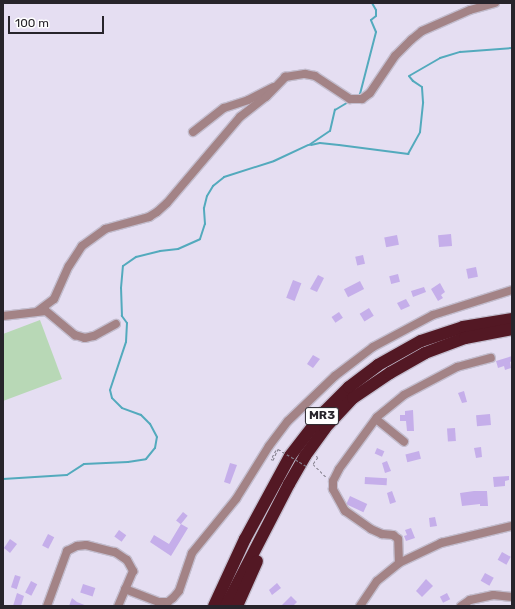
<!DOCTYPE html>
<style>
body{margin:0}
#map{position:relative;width:515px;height:609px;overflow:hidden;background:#e5def2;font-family:Rubik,sans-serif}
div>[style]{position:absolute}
.green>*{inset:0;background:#b8d8b6}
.stream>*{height:2px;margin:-1px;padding:0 1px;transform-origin:1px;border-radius:1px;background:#53aabd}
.building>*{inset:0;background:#c5aeea;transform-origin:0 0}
.path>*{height:1px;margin-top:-0.5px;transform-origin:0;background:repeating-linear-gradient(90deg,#827e8b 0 3px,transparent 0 5px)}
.roads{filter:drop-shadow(1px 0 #c3bdce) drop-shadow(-1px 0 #c3bdce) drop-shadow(0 1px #c3bdce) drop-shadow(0 -1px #c3bdce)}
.minor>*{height:8px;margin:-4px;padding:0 4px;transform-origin:4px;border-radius:4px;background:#a38386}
.highway>*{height:12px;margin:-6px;padding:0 6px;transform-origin:6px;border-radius:6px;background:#531824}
.path-bridge>*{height:1px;margin-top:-0.5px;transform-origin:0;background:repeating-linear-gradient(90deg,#827e8b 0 3px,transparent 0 5px)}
span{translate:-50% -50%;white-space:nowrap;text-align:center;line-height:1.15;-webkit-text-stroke:3px #fff;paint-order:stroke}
.shield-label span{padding:1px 3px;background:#fff;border:1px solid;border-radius:3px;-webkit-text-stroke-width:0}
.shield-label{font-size:12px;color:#27242b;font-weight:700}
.frame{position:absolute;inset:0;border:4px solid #27242b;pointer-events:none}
.scale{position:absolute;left:8px;top:16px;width:96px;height:18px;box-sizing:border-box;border:2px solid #27242b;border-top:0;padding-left:5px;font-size:12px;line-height:14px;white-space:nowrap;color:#27242b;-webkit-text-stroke:3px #fff;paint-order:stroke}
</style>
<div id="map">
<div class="green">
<div style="clip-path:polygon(40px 320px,62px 379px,3px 401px,3px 334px)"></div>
</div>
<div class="stream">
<div style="left:358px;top:96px;width:3px;rotate:-45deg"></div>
<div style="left:360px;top:94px;width:64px;rotate:-75.5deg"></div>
<div style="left:376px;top:32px;width:13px;rotate:-113deg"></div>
<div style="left:371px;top:20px;width:6px;rotate:-39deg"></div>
<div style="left:376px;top:16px;width:6px;rotate:-90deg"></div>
<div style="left:376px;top:10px;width:8px;rotate:-120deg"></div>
<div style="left:311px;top:145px;width:9px;rotate:-13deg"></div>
<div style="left:320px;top:143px;width:19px;rotate:6deg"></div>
<div style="left:339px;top:145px;width:70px;rotate:7.4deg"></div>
<div style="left:408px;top:154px;width:25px;rotate:-61deg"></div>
<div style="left:420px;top:132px;width:30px;rotate:-84deg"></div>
<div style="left:423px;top:102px;width:15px;rotate:-94deg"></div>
<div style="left:422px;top:87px;width:11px;rotate:-146deg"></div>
<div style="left:413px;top:81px;width:6px;rotate:-129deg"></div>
<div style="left:409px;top:76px;width:36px;rotate:-30deg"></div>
<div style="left:440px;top:58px;width:21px;rotate:-17deg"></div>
<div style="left:460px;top:52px;width:52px;rotate:-4.4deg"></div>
<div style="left:3px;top:479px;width:64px;rotate:-3.6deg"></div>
<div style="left:67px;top:475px;width:20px;rotate:-33deg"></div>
<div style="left:84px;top:464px;width:44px;rotate:-2.6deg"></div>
<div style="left:128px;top:462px;width:18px;rotate:-9deg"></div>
<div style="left:146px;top:459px;width:14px;rotate:-51deg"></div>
<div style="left:155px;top:448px;width:11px;rotate:-80deg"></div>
<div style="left:157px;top:437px;width:15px;rotate:-118deg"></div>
<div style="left:150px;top:424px;width:13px;rotate:-135deg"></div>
<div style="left:141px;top:415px;width:20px;rotate:-160deg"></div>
<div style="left:122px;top:408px;width:14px;rotate:-135deg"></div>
<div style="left:112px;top:398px;width:8px;rotate:-104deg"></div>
<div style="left:110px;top:390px;width:51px;rotate:-71.6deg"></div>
<div style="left:126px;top:342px;width:19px;rotate:-87deg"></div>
<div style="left:127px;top:323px;width:9px;rotate:-126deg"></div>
<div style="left:122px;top:316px;width:28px;rotate:-92deg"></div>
<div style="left:121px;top:288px;width:22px;rotate:-85deg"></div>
<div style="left:123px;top:266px;width:16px;rotate:-35deg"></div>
<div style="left:136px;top:257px;width:25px;rotate:-14deg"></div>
<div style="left:160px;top:251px;width:18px;rotate:-6deg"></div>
<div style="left:178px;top:249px;width:24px;rotate:-24deg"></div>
<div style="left:200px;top:239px;width:16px;rotate:-72deg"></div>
<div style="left:205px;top:224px;width:16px;rotate:-94deg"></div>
<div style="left:204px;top:208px;width:12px;rotate:-76deg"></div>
<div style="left:207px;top:196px;width:12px;rotate:-59deg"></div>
<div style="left:213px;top:186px;width:14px;rotate:-39deg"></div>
<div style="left:224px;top:177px;width:52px;rotate:-17.7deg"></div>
<div style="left:274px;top:161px;width:38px;rotate:-25deg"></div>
<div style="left:309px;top:145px;width:25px;rotate:-34deg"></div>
<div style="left:330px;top:131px;width:22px;rotate:-77deg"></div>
<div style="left:335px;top:110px;width:17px;rotate:-31deg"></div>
</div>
<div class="building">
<div style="left:451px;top:234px;width:12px;height:13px;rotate:85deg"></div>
<div style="left:397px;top:235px;width:10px;height:13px;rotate:79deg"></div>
<div style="left:363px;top:255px;width:9px;height:8px;rotate:77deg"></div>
<div style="left:476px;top:267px;width:10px;height:10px;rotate:79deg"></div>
<div style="left:398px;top:274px;width:8px;height:9px;rotate:76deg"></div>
<div style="clip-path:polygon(318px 275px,324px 278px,317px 292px,310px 289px)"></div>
<div style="left:293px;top:280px;width:9px;height:19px;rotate:21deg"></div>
<div style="left:360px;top:281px;width:9px;height:18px;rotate:63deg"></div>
<div style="clip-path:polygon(440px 283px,445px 292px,441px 295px,443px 298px,438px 301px,431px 289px)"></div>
<div style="clip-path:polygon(424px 287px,426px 292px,413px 297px,411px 291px)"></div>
<div style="clip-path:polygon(406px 299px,410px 306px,401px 310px,397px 303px)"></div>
<div style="left:369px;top:308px;width:9px;height:11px;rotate:58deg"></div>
<div style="left:339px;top:312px;width:7px;height:9px;rotate:56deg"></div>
<div style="clip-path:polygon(313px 355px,320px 359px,313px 368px,307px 364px)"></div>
<div style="clip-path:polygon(512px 356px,512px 361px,510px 362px,511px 368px,505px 370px,504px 366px,498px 368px,496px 361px)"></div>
<div style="clip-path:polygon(464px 391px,467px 402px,462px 403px,458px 393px)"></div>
<div style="clip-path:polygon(413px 410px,414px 431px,407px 431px,406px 421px,400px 421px,400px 415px,405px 415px,405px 411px)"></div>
<div style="left:490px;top:414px;width:11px;height:14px;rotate:85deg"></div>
<div style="left:455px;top:428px;width:13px;height:8px;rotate:86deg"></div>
<div style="clip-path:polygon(481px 447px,482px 457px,476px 458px,474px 448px)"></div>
<div style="left:377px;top:448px;width:8px;height:6px;rotate:23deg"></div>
<div style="left:419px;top:451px;width:8px;height:14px;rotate:76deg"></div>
<div style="clip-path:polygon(387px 461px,391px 471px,385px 473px,382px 463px)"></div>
<div style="clip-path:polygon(230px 463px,237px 465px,230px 484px,224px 482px)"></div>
<div style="clip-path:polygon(509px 476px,509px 480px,505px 481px,505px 486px,494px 487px,493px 477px)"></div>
<div style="left:365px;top:477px;width:22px;height:7px;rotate:3deg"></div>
<div style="clip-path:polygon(392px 491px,396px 502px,390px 504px,387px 493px)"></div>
<div style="clip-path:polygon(474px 491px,487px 491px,488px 506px,480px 506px,480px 504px,462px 506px,460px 493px)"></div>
<div style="left:350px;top:496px;width:19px;height:9px;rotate:25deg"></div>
<div style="left:183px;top:512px;width:6px;height:11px;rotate:39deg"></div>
<div style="clip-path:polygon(435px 517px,437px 526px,430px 527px,429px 518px)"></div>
<div style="clip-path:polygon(181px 524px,188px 528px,171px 556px,150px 542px,154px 535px,169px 544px)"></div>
<div style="clip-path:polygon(411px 528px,415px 538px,406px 541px,404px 536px,407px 535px,405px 530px)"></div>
<div style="left:119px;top:530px;width:9px;height:8px;rotate:36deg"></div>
<div style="left:48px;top:534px;width:7px;height:13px;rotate:27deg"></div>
<div style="clip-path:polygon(10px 539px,17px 544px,10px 553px,4px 548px)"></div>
<div style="left:502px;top:552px;width:10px;height:9px;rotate:29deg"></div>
<div style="left:485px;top:573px;width:10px;height:9px;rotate:29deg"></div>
<div style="left:15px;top:575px;width:6px;height:13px;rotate:18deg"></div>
<div style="clip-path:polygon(426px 579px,433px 586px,422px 597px,416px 591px)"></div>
<div style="left:31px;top:581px;width:7px;height:13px;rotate:27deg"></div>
<div style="clip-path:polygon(277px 583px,281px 588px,272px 595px,269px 590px)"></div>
<div style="left:83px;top:584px;width:13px;height:9px;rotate:18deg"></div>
<div style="clip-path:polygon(17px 593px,24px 596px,21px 606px,13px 606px)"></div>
<div style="left:447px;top:593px;width:7px;height:8px;rotate:63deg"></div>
<div style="clip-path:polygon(291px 596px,297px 602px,293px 606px,281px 606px)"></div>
<div style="clip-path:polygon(72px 598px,77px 602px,87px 606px,69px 606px)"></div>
</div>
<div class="path">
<div style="left:276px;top:450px;width:10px;rotate:119deg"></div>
<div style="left:271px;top:459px;width:2px;rotate:27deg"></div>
<div style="left:273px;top:460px;width:12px;rotate:-66deg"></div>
<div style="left:316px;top:456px;width:2px;rotate:27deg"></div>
<div style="left:318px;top:457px;width:9px;rotate:126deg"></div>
<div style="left:313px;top:464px;width:18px;rotate:45deg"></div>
</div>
<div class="roads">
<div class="minor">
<div style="left:193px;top:132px;width:39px;rotate:-38deg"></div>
<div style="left:224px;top:108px;width:25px;rotate:-18deg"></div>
<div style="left:248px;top:100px;width:28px;rotate:-27deg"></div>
<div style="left:38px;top:311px;width:20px;rotate:-37deg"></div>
<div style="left:54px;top:299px;width:36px;rotate:-66deg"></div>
<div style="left:69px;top:266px;width:24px;rotate:-57deg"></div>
<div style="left:82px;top:246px;width:29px;rotate:-36deg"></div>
<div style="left:105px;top:229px;width:46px;rotate:-15.3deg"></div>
<div style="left:149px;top:217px;width:9px;rotate:-32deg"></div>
<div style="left:157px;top:212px;width:13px;rotate:-42deg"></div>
<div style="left:167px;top:203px;width:113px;rotate:-49.7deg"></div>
<div style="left:240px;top:117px;width:33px;rotate:-38deg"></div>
<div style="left:266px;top:97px;width:28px;rotate:-46deg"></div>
<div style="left:285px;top:77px;width:20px;rotate:-9deg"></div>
<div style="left:305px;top:74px;width:10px;rotate:11deg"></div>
<div style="left:315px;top:76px;width:42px;rotate:33.3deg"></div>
<div style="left:350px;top:99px;width:12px"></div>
<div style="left:362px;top:99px;width:10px;rotate:-37deg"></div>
<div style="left:370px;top:93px;width:45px;rotate:-56deg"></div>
<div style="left:395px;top:56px;width:23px;rotate:-45deg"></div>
<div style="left:411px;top:40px;width:14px;rotate:-39deg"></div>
<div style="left:422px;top:31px;width:52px;rotate:-23.6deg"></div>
<div style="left:470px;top:10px;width:26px;rotate:-16deg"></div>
<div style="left:3px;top:316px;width:43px;rotate:-6.6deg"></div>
<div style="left:46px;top:311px;width:38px;rotate:40deg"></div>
<div style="left:75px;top:335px;width:10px;rotate:17deg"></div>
<div style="left:85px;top:338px;width:9px;rotate:-13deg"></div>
<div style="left:94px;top:336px;width:25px;rotate:-29deg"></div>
<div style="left:376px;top:419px;width:36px;rotate:39deg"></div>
<div style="left:399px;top:563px;width:24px;rotate:-92deg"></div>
<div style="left:398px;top:539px;width:6px;rotate:-141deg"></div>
<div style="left:393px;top:535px;width:11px;rotate:-175deg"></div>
<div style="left:382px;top:534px;width:12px;rotate:-156deg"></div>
<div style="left:371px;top:529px;width:32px;rotate:-145deg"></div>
<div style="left:345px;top:511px;width:25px;rotate:-119deg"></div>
<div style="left:333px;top:489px;width:8px;rotate:-90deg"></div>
<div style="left:333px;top:481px;width:13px;rotate:-63deg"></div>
<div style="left:339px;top:469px;width:64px;rotate:-53.8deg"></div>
<div style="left:377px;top:417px;width:35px;rotate:-39deg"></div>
<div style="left:404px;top:395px;width:60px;rotate:-27.8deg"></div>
<div style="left:457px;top:367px;width:35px;rotate:-15deg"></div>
<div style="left:125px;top:589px;width:36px;rotate:21deg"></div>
<div style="left:159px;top:602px;width:9px"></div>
<div style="left:168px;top:602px;width:6px;rotate:-39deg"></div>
<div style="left:173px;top:598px;width:9px;rotate:-49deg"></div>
<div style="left:179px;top:591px;width:40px;rotate:-71.1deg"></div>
<div style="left:192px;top:553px;width:70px;rotate:-50.8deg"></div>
<div style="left:236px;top:499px;width:62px;rotate:-58.1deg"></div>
<div style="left:269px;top:446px;width:31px;rotate:-53deg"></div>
<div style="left:288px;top:421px;width:65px;rotate:-43.8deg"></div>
<div style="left:335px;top:376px;width:48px;rotate:-37.3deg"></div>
<div style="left:373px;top:347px;width:68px;rotate:-28.1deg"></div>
<div style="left:433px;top:315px;width:83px;rotate:-17.6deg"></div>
<div style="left:47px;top:606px;width:59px;rotate:-70deg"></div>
<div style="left:67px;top:551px;width:11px;rotate:-27deg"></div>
<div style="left:77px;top:546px;width:9px;rotate:-6deg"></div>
<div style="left:86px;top:545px;width:30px;rotate:14deg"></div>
<div style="left:115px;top:552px;width:14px;rotate:34deg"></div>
<div style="left:127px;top:560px;width:13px;rotate:61deg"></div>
<div style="left:133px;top:571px;width:38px;rotate:113deg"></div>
<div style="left:360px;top:606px;width:30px;rotate:-56deg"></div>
<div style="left:377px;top:581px;width:28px;rotate:-39deg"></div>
<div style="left:399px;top:563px;width:47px;rotate:-25.5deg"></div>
<div style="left:441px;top:543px;width:73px;rotate:-13.5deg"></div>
<div style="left:461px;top:606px;width:11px;rotate:-34deg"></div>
<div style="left:470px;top:600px;width:24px;rotate:-12deg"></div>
<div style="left:493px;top:595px;width:19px;rotate:6deg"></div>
</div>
<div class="highway">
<div style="left:214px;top:606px;width:74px;rotate:-65.2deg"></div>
<div style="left:245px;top:539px;width:94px;rotate:-61.5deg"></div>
<div style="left:290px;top:456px;width:56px;rotate:-52.3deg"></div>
<div style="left:324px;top:412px;width:35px;rotate:-45deg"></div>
<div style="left:349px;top:387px;width:36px;rotate:-37deg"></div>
<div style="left:378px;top:365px;width:49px;rotate:-29.2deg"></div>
<div style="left:421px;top:341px;width:44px;rotate:-18.4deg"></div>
<div style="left:463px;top:327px;width:50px;rotate:-9.3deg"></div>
<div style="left:226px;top:606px;width:137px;rotate:-62.7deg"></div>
<div style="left:289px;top:484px;width:32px;rotate:-60deg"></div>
<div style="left:305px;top:456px;width:34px;rotate:-54deg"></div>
<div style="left:325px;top:428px;width:41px;rotate:-47deg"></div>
<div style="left:353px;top:398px;width:45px;rotate:-34deg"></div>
<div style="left:390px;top:373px;width:40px;rotate:-29.7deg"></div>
<div style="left:425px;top:353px;width:43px;rotate:-20.6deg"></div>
<div style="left:465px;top:338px;width:48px;rotate:-10.8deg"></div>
<div style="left:237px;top:606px;width:49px;rotate:-66deg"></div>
</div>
</div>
<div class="path-bridge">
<div style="left:278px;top:449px;width:35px;rotate:31deg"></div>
</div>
<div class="shield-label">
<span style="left:322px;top:416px">MR3</span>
</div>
<div class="frame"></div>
<div class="scale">100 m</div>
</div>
